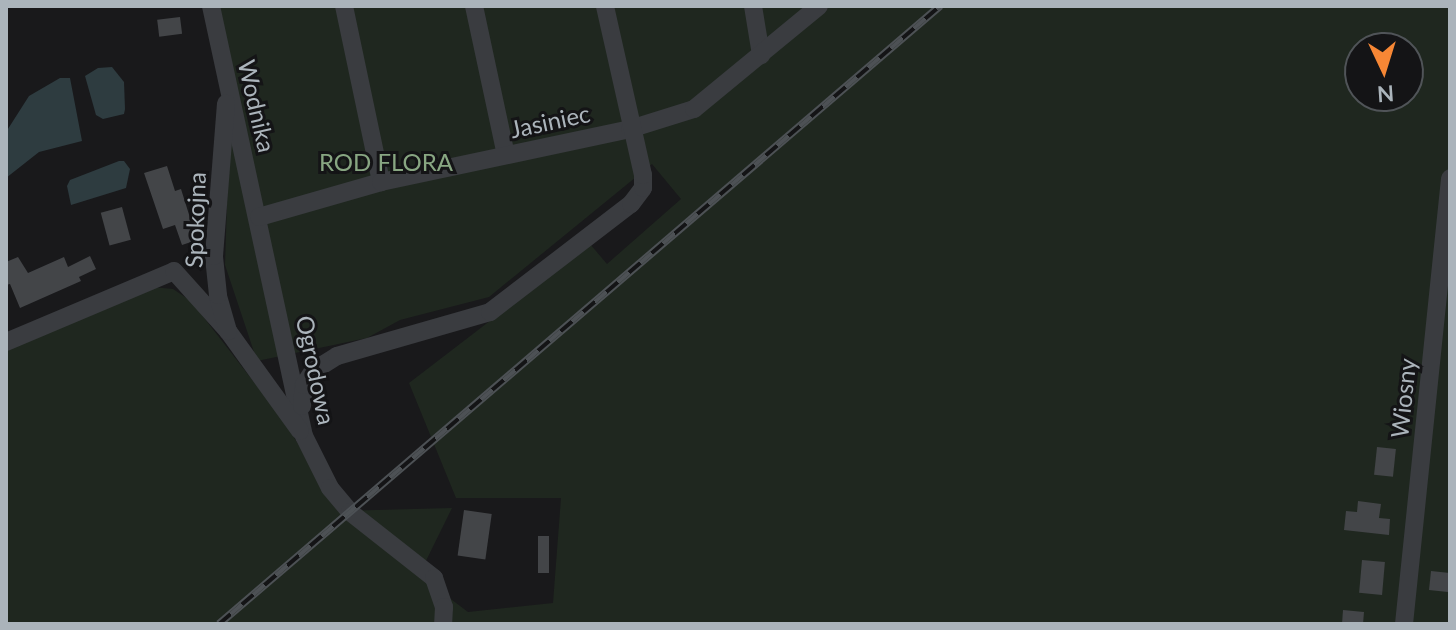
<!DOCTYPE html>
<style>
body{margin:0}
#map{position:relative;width:1456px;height:630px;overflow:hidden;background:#19191b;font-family:Lato,sans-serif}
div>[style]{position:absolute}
.green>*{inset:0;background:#1f271f}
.water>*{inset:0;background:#2e3c40}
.building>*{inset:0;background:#434548;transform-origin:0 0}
.minor>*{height:18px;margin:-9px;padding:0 9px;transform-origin:9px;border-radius:9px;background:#3a3c40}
.rail>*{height:8px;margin-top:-4px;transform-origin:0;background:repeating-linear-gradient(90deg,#141416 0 15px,#4d5155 0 30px);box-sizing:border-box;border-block:2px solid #4d5155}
span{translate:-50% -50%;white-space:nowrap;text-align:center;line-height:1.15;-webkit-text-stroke:6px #141416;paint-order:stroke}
.street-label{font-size:24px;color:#abb4bb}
.park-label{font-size:24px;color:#88a682}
.frame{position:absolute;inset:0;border:8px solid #abb4bb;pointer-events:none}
.north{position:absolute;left:1344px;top:32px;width:80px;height:80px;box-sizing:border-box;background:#141416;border:2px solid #505458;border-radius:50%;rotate:176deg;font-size:22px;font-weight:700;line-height:32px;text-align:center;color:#abb4bb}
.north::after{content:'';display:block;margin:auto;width:28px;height:36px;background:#f78735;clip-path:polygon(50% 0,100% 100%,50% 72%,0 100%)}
</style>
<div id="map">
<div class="green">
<div style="clip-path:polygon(evenodd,215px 6px,1450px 6px,1450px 624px,6px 624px,6px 349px,152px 287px,173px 289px,191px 301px,285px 422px,338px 511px,452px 508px,419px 575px,468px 612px,553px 603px,561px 498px,456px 498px,409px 383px,590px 244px,607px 264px,681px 199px,652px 164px,489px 297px,400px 320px,367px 338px,257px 361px,225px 265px,231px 82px,215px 6px,1360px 48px,1408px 48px,1408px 96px,1360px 96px,1360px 48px)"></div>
</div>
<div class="water">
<div style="clip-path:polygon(112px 67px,124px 82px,125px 109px,124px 114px,103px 119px,96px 115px,85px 76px,98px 68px)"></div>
<div style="clip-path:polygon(60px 78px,70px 78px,82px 141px,39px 152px,6px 178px,6px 132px,29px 96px)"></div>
<div style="clip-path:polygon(119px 161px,124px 161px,130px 169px,126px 188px,71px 205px,67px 186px,70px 180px)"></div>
</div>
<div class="building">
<div style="left:180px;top:17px;width:17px;height:23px;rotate:83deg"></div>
<div style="clip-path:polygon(167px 166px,175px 191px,181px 189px,197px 240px,182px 245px,175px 225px,163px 229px,144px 173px)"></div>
<div style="left:122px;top:207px;width:34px;height:22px;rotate:75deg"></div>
<div style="clip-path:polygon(90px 256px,96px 269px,79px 277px,81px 281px,20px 308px,10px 284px,6px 285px,6px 262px,18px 257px,28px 273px,64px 257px,68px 267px)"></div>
<div style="left:1377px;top:447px;width:19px;height:28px;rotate:6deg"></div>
<div style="clip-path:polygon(1358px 501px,1381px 504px,1379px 518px,1390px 519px,1389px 535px,1344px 530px,1346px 511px,1357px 512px)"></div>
<div style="left:464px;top:510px;width:28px;height:46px;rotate:8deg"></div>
<div style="left:538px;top:536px;width:11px;height:37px"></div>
<div style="left:1362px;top:560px;width:23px;height:33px;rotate:5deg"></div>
<div style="left:1431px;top:571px;width:19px;height:19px;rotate:6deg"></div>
<div style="clip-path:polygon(1343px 610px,1364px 612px,1363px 624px,1342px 624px)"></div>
</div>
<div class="minor">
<div style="left:211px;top:6px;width:440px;rotate:77.8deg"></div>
<div style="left:304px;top:436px;width:58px;rotate:63.4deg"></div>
<div style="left:330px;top:488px;width:31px;rotate:50deg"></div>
<div style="left:350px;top:512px;width:107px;rotate:38.2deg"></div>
<div style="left:434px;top:578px;width:31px;rotate:71deg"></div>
<div style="left:444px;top:607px;width:17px;rotate:93deg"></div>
<div style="left:344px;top:6px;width:180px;rotate:78.1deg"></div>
<div style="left:474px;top:6px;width:152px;rotate:77.9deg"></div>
<div style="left:753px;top:6px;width:50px;rotate:80.7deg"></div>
<div style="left:259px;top:217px;width:127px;rotate:-16deg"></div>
<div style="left:381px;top:182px;width:255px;rotate:-12deg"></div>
<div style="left:630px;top:129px;width:67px;rotate:-17.4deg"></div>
<div style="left:694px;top:109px;width:162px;rotate:-39.5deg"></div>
<div style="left:228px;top:331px;width:123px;rotate:54.2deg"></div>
<div style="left:6px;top:342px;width:182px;rotate:-22.9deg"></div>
<div style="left:174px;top:271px;width:81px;rotate:48deg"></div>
<div style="left:228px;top:331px;width:37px;rotate:-106deg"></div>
<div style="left:218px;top:295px;width:39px;rotate:-96deg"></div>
<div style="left:214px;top:256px;width:153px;rotate:-85.5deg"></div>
<div style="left:302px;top:406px;width:21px;rotate:-85deg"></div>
<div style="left:304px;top:385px;width:17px;rotate:-57deg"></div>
<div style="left:313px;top:371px;width:28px;rotate:-32deg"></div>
<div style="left:337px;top:356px;width:159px;rotate:-16deg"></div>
<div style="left:490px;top:312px;width:178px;rotate:-37.5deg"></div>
<div style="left:631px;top:204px;width:20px;rotate:-53deg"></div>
<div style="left:643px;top:188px;width:13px;rotate:-90deg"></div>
<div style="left:643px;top:175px;width:173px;rotate:-102.7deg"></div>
<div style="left:1404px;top:624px;width:448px;rotate:-84.1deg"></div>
</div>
<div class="rail">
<div style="left:219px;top:624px;width:950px;rotate:-40.6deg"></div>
</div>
<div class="street-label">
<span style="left:257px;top:106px;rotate:77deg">Wodnika</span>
<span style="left:550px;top:121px;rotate:-12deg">Jasiniec</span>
<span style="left:195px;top:220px;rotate:-88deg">Spokojna</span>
<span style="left:316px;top:370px;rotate:78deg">Ogrodowa</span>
<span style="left:1403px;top:398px;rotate:-84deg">Wiosny</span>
</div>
<div class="park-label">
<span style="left:386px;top:162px">ROD FLORA</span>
</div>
<div class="frame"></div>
<div class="north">N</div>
</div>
